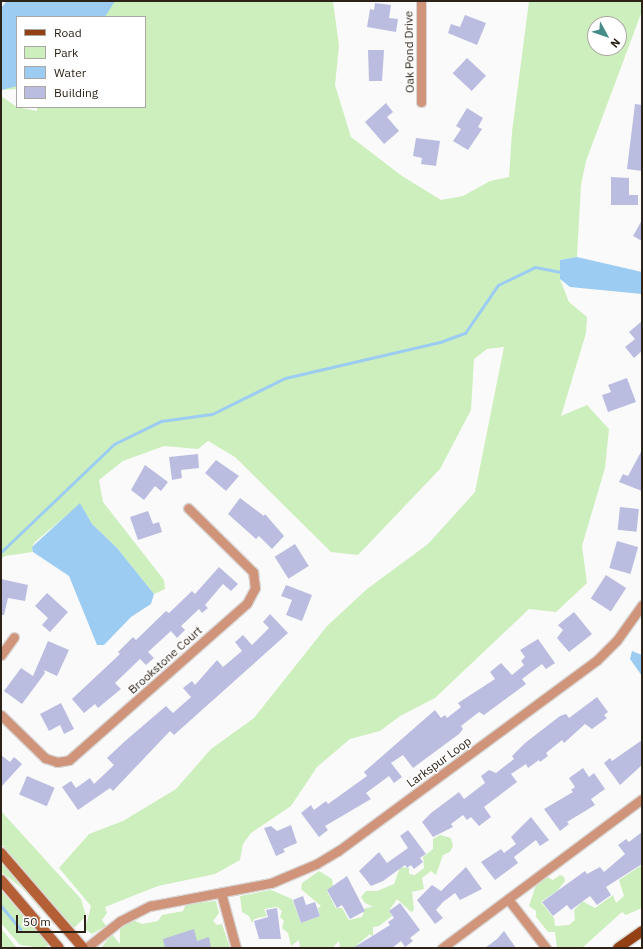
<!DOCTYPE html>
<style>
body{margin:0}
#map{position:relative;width:643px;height:949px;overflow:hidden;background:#fafafa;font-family:"IBM Plex Sans",sans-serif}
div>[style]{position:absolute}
.green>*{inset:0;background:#cdefbd}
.water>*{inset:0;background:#9cccf1}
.stream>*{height:3px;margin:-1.5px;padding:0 1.5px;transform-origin:1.5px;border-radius:1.5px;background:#9cccf1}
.building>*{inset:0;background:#babde0;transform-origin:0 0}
.roads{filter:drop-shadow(1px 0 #d9d7d6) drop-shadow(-1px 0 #d9d7d6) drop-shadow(0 1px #d9d7d6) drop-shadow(0 -1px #d9d7d6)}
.street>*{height:9px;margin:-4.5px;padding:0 4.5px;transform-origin:4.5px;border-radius:4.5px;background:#cf9479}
.secondary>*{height:10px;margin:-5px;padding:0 5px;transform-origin:5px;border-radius:5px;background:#b45f36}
.primary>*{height:10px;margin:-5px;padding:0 5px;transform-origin:5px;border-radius:5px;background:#934114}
span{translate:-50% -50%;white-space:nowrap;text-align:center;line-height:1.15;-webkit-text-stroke:3px #fff;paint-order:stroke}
.street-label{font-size:12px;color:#2c2217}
.frame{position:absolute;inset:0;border:2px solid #2c2217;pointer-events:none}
.legend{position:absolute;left:16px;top:16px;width:130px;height:92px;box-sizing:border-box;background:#fff;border:1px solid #aba7a2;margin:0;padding:5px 7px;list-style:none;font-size:12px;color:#2c2217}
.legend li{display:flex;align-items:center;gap:8px;height:20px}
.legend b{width:20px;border:1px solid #aba7a2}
.north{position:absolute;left:587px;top:16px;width:40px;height:40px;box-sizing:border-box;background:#fff;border:1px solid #aba7a2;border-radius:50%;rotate:130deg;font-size:11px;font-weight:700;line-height:16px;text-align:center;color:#2c2217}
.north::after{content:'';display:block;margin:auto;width:14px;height:18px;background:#458c88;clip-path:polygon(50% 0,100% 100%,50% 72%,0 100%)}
.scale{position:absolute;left:16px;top:915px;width:70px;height:18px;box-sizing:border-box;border:2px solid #2c2217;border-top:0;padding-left:5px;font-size:12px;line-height:14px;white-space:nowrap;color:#2c2217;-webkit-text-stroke:3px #fff;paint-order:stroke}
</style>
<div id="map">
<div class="green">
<div style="clip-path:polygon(evenodd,7px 1px,333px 1px,339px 46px,335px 85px,351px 137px,402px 176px,441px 200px,463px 196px,490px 181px,509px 177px,512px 132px,529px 1px,642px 1px,642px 11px,586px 161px,581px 185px,577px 257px,560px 260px,560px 279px,569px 302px,587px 317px,586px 333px,561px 416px,587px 405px,609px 429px,605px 468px,582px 546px,587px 583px,556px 612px,529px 609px,435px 698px,400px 716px,380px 731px,350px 739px,317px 767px,291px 806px,251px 833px,243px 844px,240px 860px,215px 874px,158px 886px,105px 907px,107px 913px,102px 920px,106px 926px,92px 934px,85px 929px,91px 906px,59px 868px,89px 834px,123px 821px,176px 789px,211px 749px,254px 718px,327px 626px,367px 589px,428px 544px,475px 492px,504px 347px,487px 349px,474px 359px,471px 410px,440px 469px,358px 555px,331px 552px,235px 457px,208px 441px,198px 449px,164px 446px,123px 461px,99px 480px,103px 502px,164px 580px,165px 589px,154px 594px,117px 548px,92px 524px,80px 504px,35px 542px,32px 547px,33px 552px,5px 556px,1px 559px,1px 96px,17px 107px,37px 111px,37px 107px,145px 107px,145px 17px,17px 17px,17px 89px,1px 90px,1px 8px,7px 1px,595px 24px,619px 24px,619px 48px,595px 48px,595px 24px)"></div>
<div style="clip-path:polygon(1px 811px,81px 899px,86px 916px,74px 928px,1px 844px)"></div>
<div style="clip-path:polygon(440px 835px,451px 838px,453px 846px,450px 852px,443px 855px,436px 875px,431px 871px,422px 878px,424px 889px,412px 892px,414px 910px,411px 912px,397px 899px,389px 911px,392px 916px,379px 926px,373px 927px,373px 937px,370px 934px,357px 945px,359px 948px,340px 948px,339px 941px,332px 948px,300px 948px,299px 940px,291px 946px,288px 933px,282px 928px,284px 921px,280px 917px,282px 911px,277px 907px,264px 909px,267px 916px,254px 919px,252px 923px,249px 916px,242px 912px,240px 896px,271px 890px,292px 899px,301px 923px,320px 916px,318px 908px,321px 906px,301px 889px,302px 883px,319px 871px,332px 879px,333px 886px,327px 891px,336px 908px,342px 908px,349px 920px,362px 917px,365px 908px,373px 907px,365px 903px,361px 897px,366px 891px,377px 891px,394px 884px,400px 867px,409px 868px,409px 874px,415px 875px,424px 868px,423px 857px,433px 849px,433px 839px)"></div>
<div style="clip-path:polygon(1px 862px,34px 899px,63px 935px,22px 888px,1px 872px)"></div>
<div style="clip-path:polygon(642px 865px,642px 908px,626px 915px,622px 912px,582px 948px,557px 948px,555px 932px,548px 932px,536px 917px,536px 911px,529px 906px,536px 885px,547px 877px,553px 880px,560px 875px,564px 877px,565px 881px,558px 890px,541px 902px,554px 918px,555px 926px,569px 925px,575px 920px,574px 910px,581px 903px,580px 900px,595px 908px,613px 895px,616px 903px,624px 896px,619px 880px)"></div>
<div style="clip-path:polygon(1px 890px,23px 915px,49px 945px,43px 948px,20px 945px,1px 923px)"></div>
<div style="clip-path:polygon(216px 901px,219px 913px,213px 921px,217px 925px,222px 924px,230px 948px,101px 948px,112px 934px,120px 944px,120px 929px,133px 920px,142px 924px,158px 921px,162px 915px,183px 911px,186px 904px)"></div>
<div style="clip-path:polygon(1px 929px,3px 931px,17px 948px,1px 948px)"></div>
</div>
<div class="water">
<div style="clip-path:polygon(7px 1px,115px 1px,105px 17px,17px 17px,17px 86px,1px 90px,1px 8px)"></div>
<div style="clip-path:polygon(577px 257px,642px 272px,642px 294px,570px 287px,560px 279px,560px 260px)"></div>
<div style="clip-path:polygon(80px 503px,92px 524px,117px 548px,154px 594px,151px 604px,131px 617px,104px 645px,97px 645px,69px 576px,33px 552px,32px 547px)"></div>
<div style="clip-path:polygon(632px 651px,642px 655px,642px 676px,630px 659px)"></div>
</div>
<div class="stream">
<div style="left:1px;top:552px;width:156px;rotate:-43.7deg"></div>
<div style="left:114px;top:444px;width:52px;rotate:-26.1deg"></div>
<div style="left:161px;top:421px;width:51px;rotate:-7.8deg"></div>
<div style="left:212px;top:414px;width:81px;rotate:-26.3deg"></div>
<div style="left:285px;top:378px;width:159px;rotate:-13.1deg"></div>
<div style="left:440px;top:342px;width:27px;rotate:-20deg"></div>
<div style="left:465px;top:333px;width:58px;rotate:-55.5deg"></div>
<div style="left:498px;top:285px;width:41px;rotate:-25.9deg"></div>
<div style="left:535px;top:267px;width:26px;rotate:11deg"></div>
<div style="left:1px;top:906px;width:30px;rotate:50deg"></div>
</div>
<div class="building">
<div style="clip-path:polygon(375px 3px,391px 5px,389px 18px,398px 19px,396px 32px,367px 27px,370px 9px,374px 10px)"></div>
<div style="clip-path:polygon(465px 15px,486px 23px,477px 45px,448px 33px,451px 24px,460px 27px)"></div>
<div style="clip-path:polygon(368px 50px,384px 50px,382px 81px,369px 81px)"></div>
<div style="left:467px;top:58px;width:26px;height:21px;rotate:43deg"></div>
<div style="clip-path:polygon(386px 103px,393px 112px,387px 117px,399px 131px,384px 144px,365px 122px)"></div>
<div style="clip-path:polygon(635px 104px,642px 105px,642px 171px,627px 169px)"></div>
<div style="clip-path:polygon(467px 108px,483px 118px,478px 127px,482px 129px,468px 150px,453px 141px,461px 129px,456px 126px)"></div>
<div style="clip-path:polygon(416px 138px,440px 141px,436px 166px,421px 164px,422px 158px,413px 156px)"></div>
<div style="clip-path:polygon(611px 177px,629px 178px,629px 195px,638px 195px,638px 205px,611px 205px)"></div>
<div style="clip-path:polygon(642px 220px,642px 241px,633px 236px)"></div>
<div style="clip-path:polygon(642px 321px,642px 351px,634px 358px,625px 347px,635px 339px,629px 332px)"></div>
<div style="clip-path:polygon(627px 378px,636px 402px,608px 412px,602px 395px,611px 392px,608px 385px)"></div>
<div style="clip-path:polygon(642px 450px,642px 491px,619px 482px,623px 474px,628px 476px)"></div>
<div style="clip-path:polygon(198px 454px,199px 468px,181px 470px,182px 478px,172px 480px,169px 457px)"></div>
<div style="clip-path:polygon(216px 460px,239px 476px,226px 491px,205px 473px)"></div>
<div style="clip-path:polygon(145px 465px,168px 482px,161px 491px,155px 486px,144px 500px,131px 490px)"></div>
<div style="clip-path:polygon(240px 498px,264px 516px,265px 514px,284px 536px,272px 549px,259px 536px,256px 539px,228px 514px)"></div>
<div style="left:620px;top:507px;width:19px;height:23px;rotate:6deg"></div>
<div style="clip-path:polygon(148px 511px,153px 524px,159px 522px,162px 532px,138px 540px,130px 517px)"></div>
<div style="left:617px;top:541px;width:22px;height:28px;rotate:16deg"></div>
<div style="left:295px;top:544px;width:26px;height:24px;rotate:58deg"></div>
<div style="clip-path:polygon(219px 567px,238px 584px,231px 591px,223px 584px,205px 605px,208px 608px,202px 613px,199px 609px,181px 626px,185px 630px,177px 638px,171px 631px,148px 652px,154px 658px,146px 665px,140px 659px,115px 683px,121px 689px,98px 708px,95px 704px,84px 713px,72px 699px,120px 654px,118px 652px,133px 637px,136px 640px,166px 611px,169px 613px,192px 591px,195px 594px)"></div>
<div style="left:606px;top:575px;width:24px;height:28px;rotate:33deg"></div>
<div style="clip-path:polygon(1px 579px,28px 585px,25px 601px,8px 598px,4px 615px,1px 615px)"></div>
<div style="clip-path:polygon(286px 585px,312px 595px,302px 621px,286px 615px,292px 600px,281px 596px)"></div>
<div style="clip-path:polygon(47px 593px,68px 612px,50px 632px,42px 625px,48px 618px,35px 606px)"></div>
<div style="clip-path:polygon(574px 612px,592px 634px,569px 652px,557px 638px,563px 630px,558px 625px)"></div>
<div style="clip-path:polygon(270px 614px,288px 633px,174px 735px,170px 731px,113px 791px,110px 788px,78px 810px,62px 787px,71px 781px,76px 788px,90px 778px,94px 784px,114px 765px,107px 758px,124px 742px,166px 706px,173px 713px,191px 697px,183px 688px,192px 681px,195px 685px,217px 660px,223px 667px,242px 651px,235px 642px,243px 635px,252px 645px,269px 628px,263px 622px)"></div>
<div style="clip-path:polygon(538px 639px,555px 663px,546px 669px,542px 664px,522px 679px,526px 684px,484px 715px,479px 712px,461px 726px,463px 729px,459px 734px,413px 768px,403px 755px,391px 763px,402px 777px,394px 783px,389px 776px,366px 793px,371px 799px,325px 826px,328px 830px,319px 837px,301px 813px,311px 805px,314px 810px,326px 801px,328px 804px,367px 776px,364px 772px,435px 710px,441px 718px,445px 715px,447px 718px,461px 707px,458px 703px,495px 679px,490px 672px,501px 663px,512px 675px,524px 665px,521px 661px,525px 657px,520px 650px)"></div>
<div style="clip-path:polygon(48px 641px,69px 650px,57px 676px,44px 670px,45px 673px,22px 704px,4px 691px,21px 668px,33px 676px)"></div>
<div style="clip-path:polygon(597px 697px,608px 712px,604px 715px,607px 718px,592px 729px,585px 724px,564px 743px,562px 740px,546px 753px,548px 756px,540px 762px,539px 760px,528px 768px,526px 764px,511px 774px,517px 782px,484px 807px,491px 817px,479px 826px,471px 817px,467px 820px,463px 815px,451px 824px,453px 827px,433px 837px,422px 822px,431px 813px,459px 792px,464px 799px,485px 783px,481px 776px,489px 770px,496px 773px,514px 759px,512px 756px,525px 743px,560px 716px,566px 714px,569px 718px)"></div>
<div style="clip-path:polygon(61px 703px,74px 729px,64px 734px,60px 725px,49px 731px,40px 714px)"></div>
<div style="clip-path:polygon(642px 740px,642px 765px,620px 785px,604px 763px,610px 758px,612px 761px)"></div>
<div style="clip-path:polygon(1px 755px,10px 762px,14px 757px,22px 764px,1px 787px)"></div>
<div style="clip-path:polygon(583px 768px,589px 777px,594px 773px,605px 789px,591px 799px,595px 805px,567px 822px,569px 824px,560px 831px,544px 809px,573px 792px,571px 790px,575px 787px,569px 778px)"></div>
<div style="left:27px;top:776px;width:30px;height:20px;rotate:23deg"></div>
<div style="clip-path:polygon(531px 817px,549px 840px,540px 846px,536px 840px,514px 857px,518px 863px,495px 880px,481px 862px,501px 849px,504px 853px,516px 844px,511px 837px)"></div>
<div style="clip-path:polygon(291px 825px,297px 843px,283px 849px,285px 852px,276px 856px,264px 828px,271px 826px,277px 831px)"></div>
<div style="clip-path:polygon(408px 830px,426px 854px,420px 858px,423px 862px,414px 869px,411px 865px,407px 868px,405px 865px,383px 881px,371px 886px,359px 871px,379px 852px,387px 863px,408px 848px,400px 836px)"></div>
<div style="clip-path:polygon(642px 832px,642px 864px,606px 887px,611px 895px,597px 905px,590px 896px,571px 910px,567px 905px,553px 916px,542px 902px,585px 871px,587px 874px,600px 867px,604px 872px,625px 854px,618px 845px,626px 839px,629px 842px)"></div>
<div style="clip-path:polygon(466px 867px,482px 889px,460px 900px,455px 893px,443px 902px,436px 910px,443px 918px,435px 924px,417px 900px,432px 885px,441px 891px)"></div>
<div style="clip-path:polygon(347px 876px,365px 911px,350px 919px,342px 905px,337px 908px,327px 890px)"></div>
<div style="clip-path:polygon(303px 896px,306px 905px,315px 902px,320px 916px,301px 923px,293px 900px)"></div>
<div style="clip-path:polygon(400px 903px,420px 930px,410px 938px,413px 941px,405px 947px,401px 941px,392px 948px,353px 948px,390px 925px,388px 922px,394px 918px,389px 911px)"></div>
<div style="clip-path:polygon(277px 908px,281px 939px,259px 939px,254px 921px,268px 917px,266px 910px)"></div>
<div style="clip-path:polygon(194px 929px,197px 941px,209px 937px,211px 948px,165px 948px,163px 939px)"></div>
<div style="clip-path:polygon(504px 931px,516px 948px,485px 948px,497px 939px)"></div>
</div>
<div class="roads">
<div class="street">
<div style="left:421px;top:1px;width:101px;rotate:90deg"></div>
<div style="left:1px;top:655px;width:22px;rotate:-54deg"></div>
<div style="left:1px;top:715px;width:62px;rotate:44.3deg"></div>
<div style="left:45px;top:758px;width:13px;rotate:18deg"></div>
<div style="left:57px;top:762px;width:12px;rotate:-9deg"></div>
<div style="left:69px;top:760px;width:237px;rotate:-41.4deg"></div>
<div style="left:247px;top:603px;width:17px;rotate:-62deg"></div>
<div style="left:255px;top:588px;width:16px;rotate:-97deg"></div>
<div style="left:253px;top:572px;width:91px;rotate:-135.4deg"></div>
<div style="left:221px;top:893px;width:57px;rotate:74.7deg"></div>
<div style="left:508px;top:899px;width:62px;rotate:52.2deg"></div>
<div style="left:86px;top:948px;width:43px;rotate:-38.5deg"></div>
<div style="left:120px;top:921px;width:34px;rotate:-27deg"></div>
<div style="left:150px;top:906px;width:123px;rotate:-10.8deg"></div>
<div style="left:271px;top:883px;width:49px;rotate:-22.9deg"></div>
<div style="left:316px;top:864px;width:26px;rotate:-31deg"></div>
<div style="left:338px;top:851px;width:322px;rotate:-36.4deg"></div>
<div style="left:597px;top:660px;width:28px;rotate:-45deg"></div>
<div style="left:617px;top:640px;width:43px;rotate:-54.5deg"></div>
<div style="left:442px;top:948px;width:249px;rotate:-36.7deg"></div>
</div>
<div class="secondary">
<div style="left:1px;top:853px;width:125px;rotate:49.2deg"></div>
<div style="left:1px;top:880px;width:89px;rotate:49.5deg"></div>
</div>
<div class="primary">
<div style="left:618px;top:948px;width:29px;rotate:-35deg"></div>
</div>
</div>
<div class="street-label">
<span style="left:409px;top:52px;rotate:-91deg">Oak Pond Drive</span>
<span style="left:165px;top:660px;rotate:-42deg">Brookstone Court</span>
<span style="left:439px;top:762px;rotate:-36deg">Larkspur Loop</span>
</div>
<div class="frame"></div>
<ul class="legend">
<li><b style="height:5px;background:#934114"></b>Road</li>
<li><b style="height:11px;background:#cdefbd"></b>Park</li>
<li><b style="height:11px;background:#9cccf1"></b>Water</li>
<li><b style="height:11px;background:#babde0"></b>Building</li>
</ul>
<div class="north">N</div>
<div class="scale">50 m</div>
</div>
